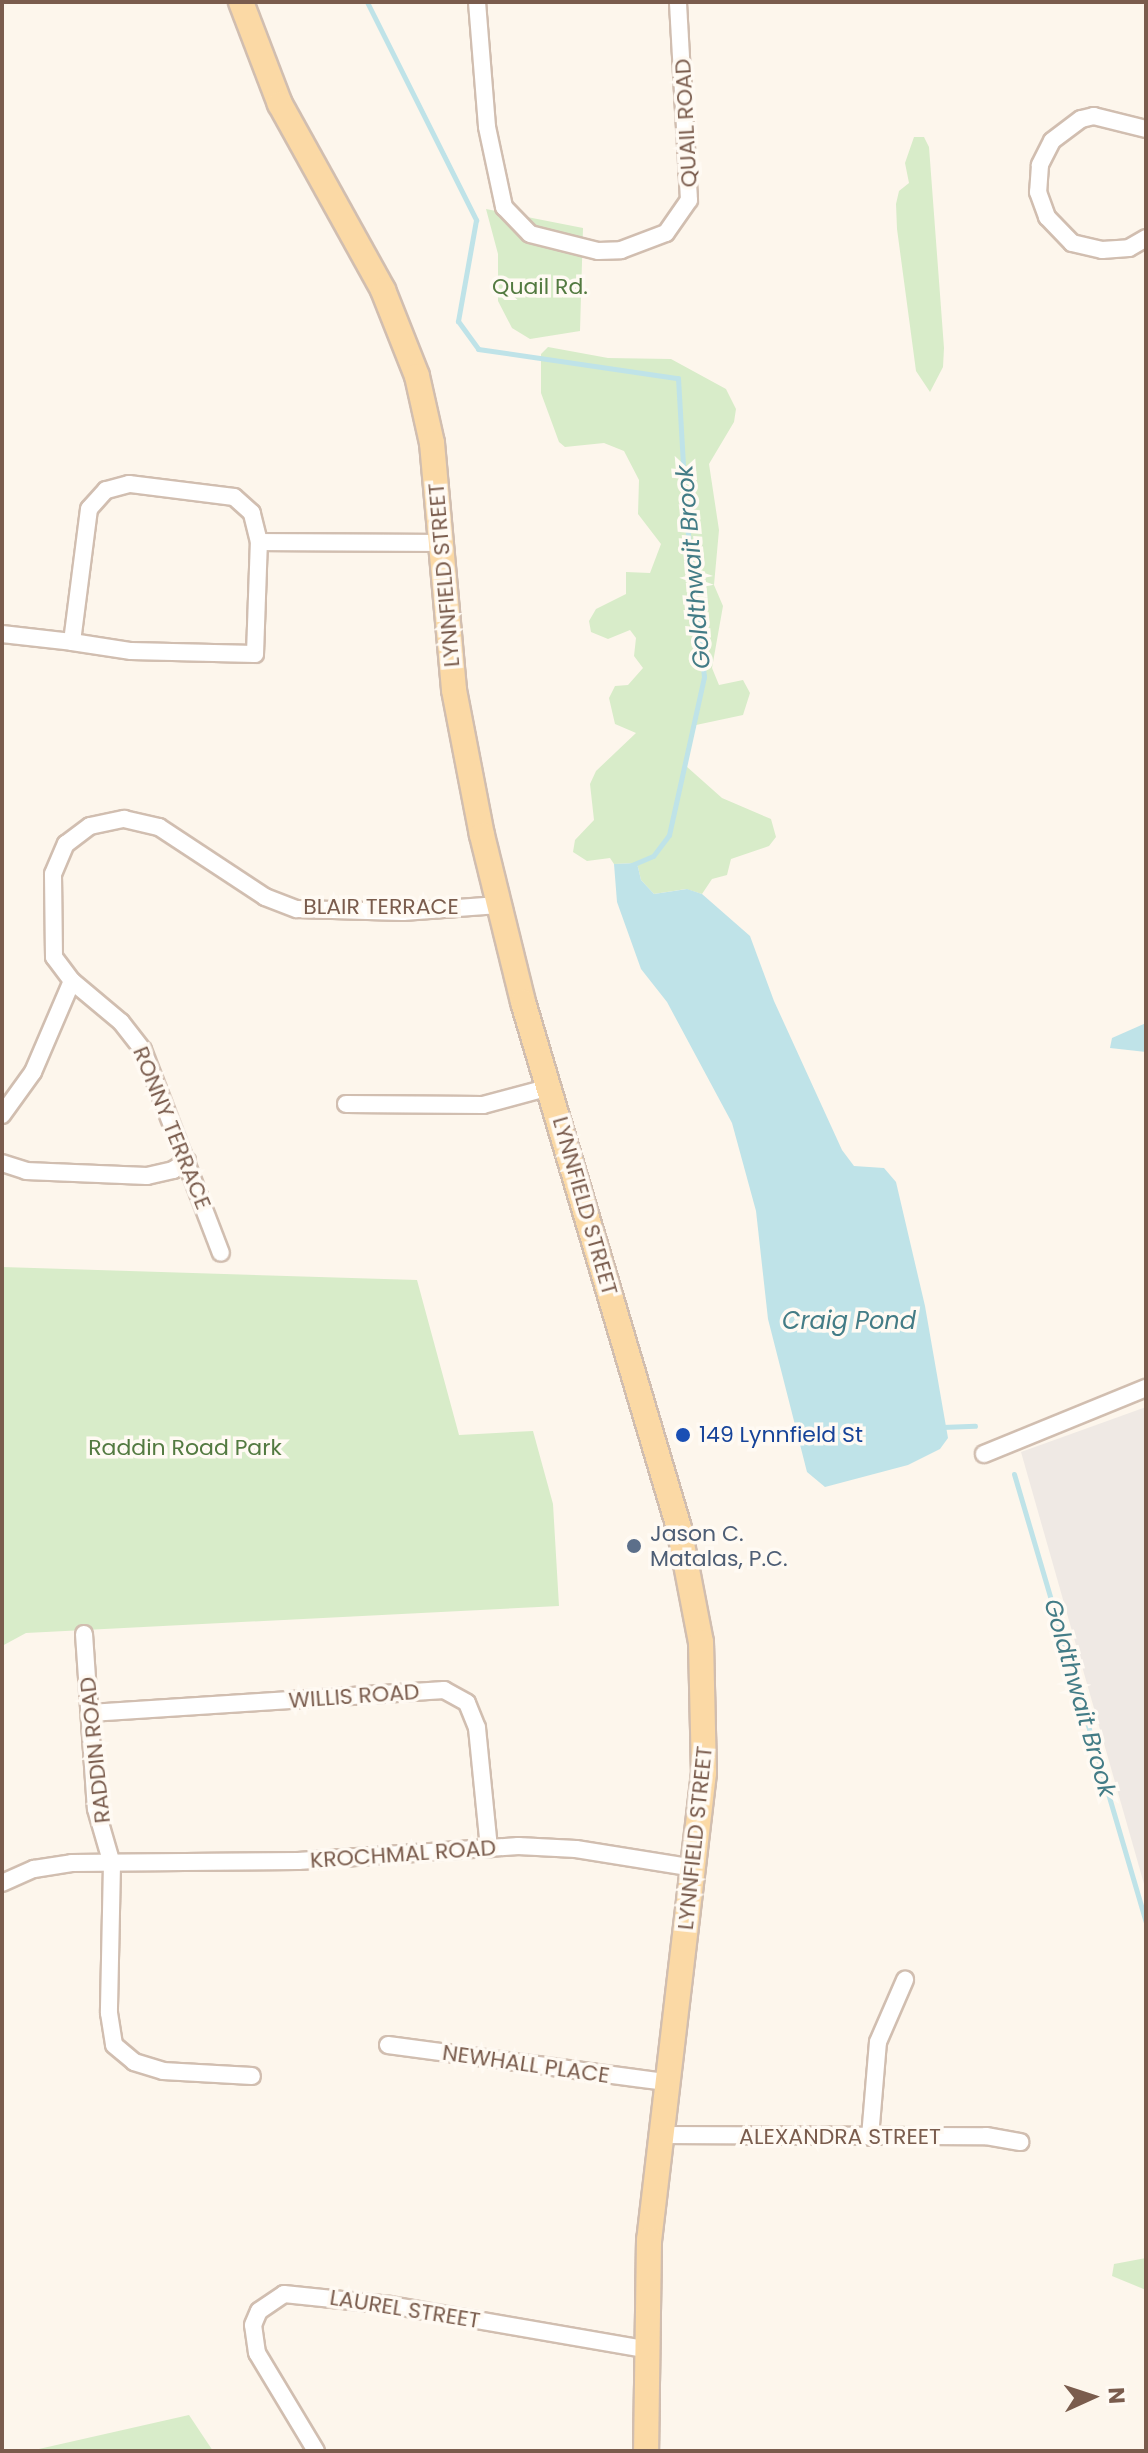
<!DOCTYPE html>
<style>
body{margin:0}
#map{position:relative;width:1148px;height:2453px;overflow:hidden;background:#fdf6ec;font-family:Poppins,sans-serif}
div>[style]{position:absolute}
.industrial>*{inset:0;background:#efe9e4}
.green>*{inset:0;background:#d8ecc9}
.water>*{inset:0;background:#bfe3e8}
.stream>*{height:5px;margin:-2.5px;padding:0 2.5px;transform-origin:2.5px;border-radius:2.5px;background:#bfe3e8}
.roads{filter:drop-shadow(2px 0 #d1beb0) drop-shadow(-2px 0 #d1beb0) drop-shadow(0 2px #d1beb0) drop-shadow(0 -2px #d1beb0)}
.minor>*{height:16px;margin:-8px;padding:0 8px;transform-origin:8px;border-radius:8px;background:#fff}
.primary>*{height:24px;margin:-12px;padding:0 12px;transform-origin:12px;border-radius:12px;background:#fbd9a5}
.dots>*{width:22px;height:22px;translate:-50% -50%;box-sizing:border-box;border:4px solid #fffaf3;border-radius:50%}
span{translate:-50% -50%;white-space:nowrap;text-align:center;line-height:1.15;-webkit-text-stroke:7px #fffaf3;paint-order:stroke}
.street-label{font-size:22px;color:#7a5c4d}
.park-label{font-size:22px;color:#537a41}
.transit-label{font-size:22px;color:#164399}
.left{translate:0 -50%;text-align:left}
.service-label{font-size:22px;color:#4e5e75}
.water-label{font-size:24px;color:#437c86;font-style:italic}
.frame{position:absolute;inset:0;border:4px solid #7a5c4d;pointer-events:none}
.north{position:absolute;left:1052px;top:2357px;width:80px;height:80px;-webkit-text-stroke:6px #fffaf3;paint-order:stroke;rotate:87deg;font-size:22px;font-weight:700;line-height:32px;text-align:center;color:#7a5c4d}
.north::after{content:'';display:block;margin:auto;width:28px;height:36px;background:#7a5c4d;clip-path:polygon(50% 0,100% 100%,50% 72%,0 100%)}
</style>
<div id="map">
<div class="industrial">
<div style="clip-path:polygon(1146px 1407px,1146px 1891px,1021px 1452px)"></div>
</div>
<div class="green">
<div style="clip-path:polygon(914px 137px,924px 137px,929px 147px,944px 348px,943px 367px,930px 392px,916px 371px,897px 229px,896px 204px,899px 191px,909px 183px,905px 163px)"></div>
<div style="clip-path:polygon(486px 209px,583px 228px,580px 331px,530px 339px,512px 328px,498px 301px,498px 254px)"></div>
<div style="clip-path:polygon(548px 347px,608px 358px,671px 359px,726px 389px,736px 409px,734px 422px,709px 464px,719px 530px,714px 585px,723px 606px,712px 668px,719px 685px,743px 680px,750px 693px,743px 715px,696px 725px,686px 766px,722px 798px,771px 819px,776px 837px,769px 846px,731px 859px,727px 875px,712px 879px,702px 894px,686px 889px,654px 894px,641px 880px,637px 863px,614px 864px,610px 858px,587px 861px,573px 852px,575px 840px,594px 820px,590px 784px,596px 771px,636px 733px,615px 724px,609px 698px,615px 686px,628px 685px,643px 668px,634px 656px,636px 638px,630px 630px,608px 639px,591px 632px,589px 621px,596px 609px,626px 594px,626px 572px,650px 573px,661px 544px,638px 514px,639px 480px,624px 451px,604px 443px,565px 447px,559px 442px,541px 393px,541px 354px)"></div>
<div style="clip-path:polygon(2px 1267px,417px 1280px,459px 1435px,533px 1431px,553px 1504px,559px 1606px,26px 1633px,2px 1646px)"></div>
<div style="clip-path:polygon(1146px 2258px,1146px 2290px,1112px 2276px,1114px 2264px)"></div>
<div style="clip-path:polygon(189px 2415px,213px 2451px,30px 2451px)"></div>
</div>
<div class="water">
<div style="clip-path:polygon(637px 863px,641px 880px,654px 894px,687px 889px,702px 894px,750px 936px,774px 1001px,842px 1150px,854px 1166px,884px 1168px,896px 1182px,925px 1306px,948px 1438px,940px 1449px,908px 1465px,825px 1487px,807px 1472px,768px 1319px,756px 1211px,732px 1123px,667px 1002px,641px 969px,617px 902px,614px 864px)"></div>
<div style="clip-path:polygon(1146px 1023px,1146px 1052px,1110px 1048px,1112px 1038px)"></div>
</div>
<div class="stream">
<div style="left:367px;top:2px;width:244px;rotate:63.4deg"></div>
<div style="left:476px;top:220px;width:103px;rotate:100.1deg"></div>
<div style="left:458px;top:321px;width:34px;rotate:54deg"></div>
<div style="left:478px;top:349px;width:202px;rotate:8.3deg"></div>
<div style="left:678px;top:378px;width:138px;rotate:86.7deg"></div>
<div style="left:686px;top:516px;width:162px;rotate:83.6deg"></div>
<div style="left:704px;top:677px;width:162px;rotate:102.5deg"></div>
<div style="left:669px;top:835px;width:26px;rotate:127deg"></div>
<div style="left:653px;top:856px;width:25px;rotate:157deg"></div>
<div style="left:942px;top:1427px;width:33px;rotate:-2deg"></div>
<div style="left:1014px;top:1474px;width:468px;rotate:73.6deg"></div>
</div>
<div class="roads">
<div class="minor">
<div style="left:477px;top:2px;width:125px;rotate:85.4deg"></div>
<div style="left:487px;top:127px;width:82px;rotate:78deg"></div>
<div style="left:504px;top:207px;width:37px;rotate:46deg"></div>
<div style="left:530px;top:234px;width:70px;rotate:14deg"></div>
<div style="left:598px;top:251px;width:23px;rotate:-2deg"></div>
<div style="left:621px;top:250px;width:48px;rotate:-20.7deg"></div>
<div style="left:666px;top:233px;width:40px;rotate:-55.1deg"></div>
<div style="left:689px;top:200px;width:198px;rotate:-93.2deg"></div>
<div style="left:1146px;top:129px;width:54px;rotate:-166deg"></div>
<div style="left:1094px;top:116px;width:13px;rotate:167deg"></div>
<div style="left:1081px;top:119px;width:36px;rotate:143deg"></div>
<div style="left:1052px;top:141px;width:27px;rotate:117deg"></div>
<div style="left:1040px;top:165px;width:27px;rotate:94deg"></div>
<div style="left:1038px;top:192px;width:27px;rotate:70deg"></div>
<div style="left:1047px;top:217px;width:36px;rotate:46deg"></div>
<div style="left:1072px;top:243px;width:31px;rotate:13deg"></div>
<div style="left:1102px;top:250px;width:27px;rotate:-4deg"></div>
<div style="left:1129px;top:248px;width:20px;rotate:-30deg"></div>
<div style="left:259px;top:542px;width:30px;rotate:-104deg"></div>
<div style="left:252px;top:513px;width:24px;rotate:-138deg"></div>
<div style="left:234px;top:497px;width:106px;rotate:-172.9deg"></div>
<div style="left:129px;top:484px;width:24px;rotate:165deg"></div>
<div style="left:106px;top:490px;width:25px;rotate:132deg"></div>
<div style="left:89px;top:509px;width:134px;rotate:97.3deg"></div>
<div style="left:72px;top:642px;width:60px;rotate:8.7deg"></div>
<div style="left:131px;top:651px;width:124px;rotate:1.4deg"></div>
<div style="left:255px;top:654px;width:112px;rotate:-88deg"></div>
<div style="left:259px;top:542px;width:181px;rotate:0.3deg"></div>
<div style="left:2px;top:634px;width:70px;rotate:6.5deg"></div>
<div style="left:72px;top:981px;width:64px;rotate:39.9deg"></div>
<div style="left:121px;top:1022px;width:36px;rotate:52deg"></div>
<div style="left:143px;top:1050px;width:217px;rotate:69deg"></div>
<div style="left:346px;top:1104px;width:137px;rotate:0.4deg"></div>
<div style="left:483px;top:1105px;width:69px;rotate:-15deg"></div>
<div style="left:2px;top:1115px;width:53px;rotate:-54.2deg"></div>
<div style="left:33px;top:1072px;width:99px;rotate:-66.8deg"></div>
<div style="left:72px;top:981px;width:30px;rotate:-127deg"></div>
<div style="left:54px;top:957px;width:83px;rotate:-90.7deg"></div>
<div style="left:53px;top:874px;width:33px;rotate:-67deg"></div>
<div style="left:66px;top:844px;width:30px;rotate:-37deg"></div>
<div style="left:90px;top:826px;width:35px;rotate:-12deg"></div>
<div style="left:124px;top:819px;width:36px;rotate:13deg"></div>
<div style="left:159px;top:827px;width:127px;rotate:33.4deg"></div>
<div style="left:265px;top:897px;width:34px;rotate:21deg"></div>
<div style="left:297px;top:909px;width:106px;rotate:1.6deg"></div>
<div style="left:403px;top:912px;width:96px;rotate:-4.2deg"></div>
<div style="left:2px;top:1163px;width:25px;rotate:18deg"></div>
<div style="left:26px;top:1171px;width:121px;rotate:2.4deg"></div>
<div style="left:147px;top:1176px;width:27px;rotate:-13deg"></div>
<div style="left:173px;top:1170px;width:17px;rotate:-33deg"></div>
<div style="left:984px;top:1454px;width:175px;rotate:-22.2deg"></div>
<div style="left:84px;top:1634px;width:175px;rotate:86.1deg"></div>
<div style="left:96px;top:1809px;width:57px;rotate:73.8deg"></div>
<div style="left:112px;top:1864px;width:149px;rotate:91.2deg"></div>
<div style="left:109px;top:2013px;width:32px;rotate:81deg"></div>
<div style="left:114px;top:2045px;width:26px;rotate:40deg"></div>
<div style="left:134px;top:2062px;width:30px;rotate:17deg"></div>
<div style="left:163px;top:2071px;width:89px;rotate:3.2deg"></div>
<div style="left:90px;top:1713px;width:355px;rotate:-3.7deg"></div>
<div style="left:444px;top:1690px;width:26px;rotate:29deg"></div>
<div style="left:467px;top:1703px;width:27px;rotate:68deg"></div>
<div style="left:477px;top:1728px;width:121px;rotate:84.3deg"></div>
<div style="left:2px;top:1883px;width:35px;rotate:-24deg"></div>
<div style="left:34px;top:1869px;width:38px;rotate:-9deg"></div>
<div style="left:72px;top:1863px;width:226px;rotate:-0.5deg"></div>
<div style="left:298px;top:1861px;width:221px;rotate:-3.9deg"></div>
<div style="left:518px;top:1846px;width:58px;rotate:3deg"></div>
<div style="left:576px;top:1849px;width:120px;rotate:9.1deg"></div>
<div style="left:388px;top:2045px;width:279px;rotate:7.6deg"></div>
<div style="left:659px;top:2135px;width:327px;rotate:0.2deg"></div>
<div style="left:986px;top:2136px;width:35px;rotate:10deg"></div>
<div style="left:870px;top:2137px;width:95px;rotate:-85.2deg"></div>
<div style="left:878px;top:2042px;width:68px;rotate:-66.5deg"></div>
<div style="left:316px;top:2451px;width:114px;rotate:-121deg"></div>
<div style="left:257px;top:2353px;width:28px;rotate:-98deg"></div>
<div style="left:253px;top:2325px;width:15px;rotate:-67deg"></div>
<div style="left:259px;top:2311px;width:30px;rotate:-34deg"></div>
<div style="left:284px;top:2294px;width:107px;rotate:5.9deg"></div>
<div style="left:390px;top:2305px;width:258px;rotate:9.8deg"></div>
</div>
<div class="primary">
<div style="left:241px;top:2px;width:109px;rotate:69.1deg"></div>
<div style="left:280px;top:104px;width:213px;rotate:61deg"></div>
<div style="left:383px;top:290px;width:92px;rotate:68.4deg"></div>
<div style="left:417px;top:376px;width:69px;rotate:77.4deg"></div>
<div style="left:432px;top:443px;width:248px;rotate:84.9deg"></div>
<div style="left:454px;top:690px;width:148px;rotate:79.1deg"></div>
<div style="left:482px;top:835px;width:172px;rotate:76.2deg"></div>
<div style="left:523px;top:1002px;width:549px;rotate:73.48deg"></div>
<div style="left:679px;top:1528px;width:116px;rotate:79.1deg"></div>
<div style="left:701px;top:1642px;width:131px;rotate:88.7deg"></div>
<div style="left:704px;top:1773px;width:470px;rotate:96.7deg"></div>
<div style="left:649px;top:2240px;width:211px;rotate:90.8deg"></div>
</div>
</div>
<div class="dots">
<div style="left:683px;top:1435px;background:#1a4fb4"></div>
<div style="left:634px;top:1546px;background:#5c6f8a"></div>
</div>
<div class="street-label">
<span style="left:686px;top:123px;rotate:-93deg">QUAIL ROAD</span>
<span style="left:444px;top:575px;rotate:-95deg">LYNNFIELD STREET</span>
<span style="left:381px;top:907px">BLAIR TERRACE</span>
<span style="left:172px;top:1128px;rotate:68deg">RONNY TERRACE</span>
<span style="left:585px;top:1206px;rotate:74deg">LYNNFIELD STREET</span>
<span style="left:354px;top:1696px;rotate:-4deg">WILLIS ROAD</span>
<span style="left:95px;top:1750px;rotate:-96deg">RADDIN ROAD</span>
<span style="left:695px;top:1838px;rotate:-84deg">LYNNFIELD STREET</span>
<span style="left:403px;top:1854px;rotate:-4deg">KROCHMAL ROAD</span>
<span style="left:526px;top:2064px;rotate:8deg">NEWHALL PLACE</span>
<span style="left:840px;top:2137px">ALEXANDRA STREET</span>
<span style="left:405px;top:2309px;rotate:9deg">LAUREL STREET</span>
</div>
<div class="park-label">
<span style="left:540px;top:287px">Quail Rd.</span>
<span style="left:185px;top:1448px">Raddin Road Park</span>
</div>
<div class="transit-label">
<span class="left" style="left:699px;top:1435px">149 Lynnfield St</span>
</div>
<div class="service-label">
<span class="left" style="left:650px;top:1546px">Jason C.<br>Matalas, P.C.</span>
</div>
<div class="water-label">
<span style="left:693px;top:567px;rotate:-95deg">Goldthwait Brook</span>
<span style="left:849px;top:1321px">Craig Pond</span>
<span style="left:1080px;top:1698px;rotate:74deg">Goldthwait Brook</span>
</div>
<div class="frame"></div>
<div class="north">N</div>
</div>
